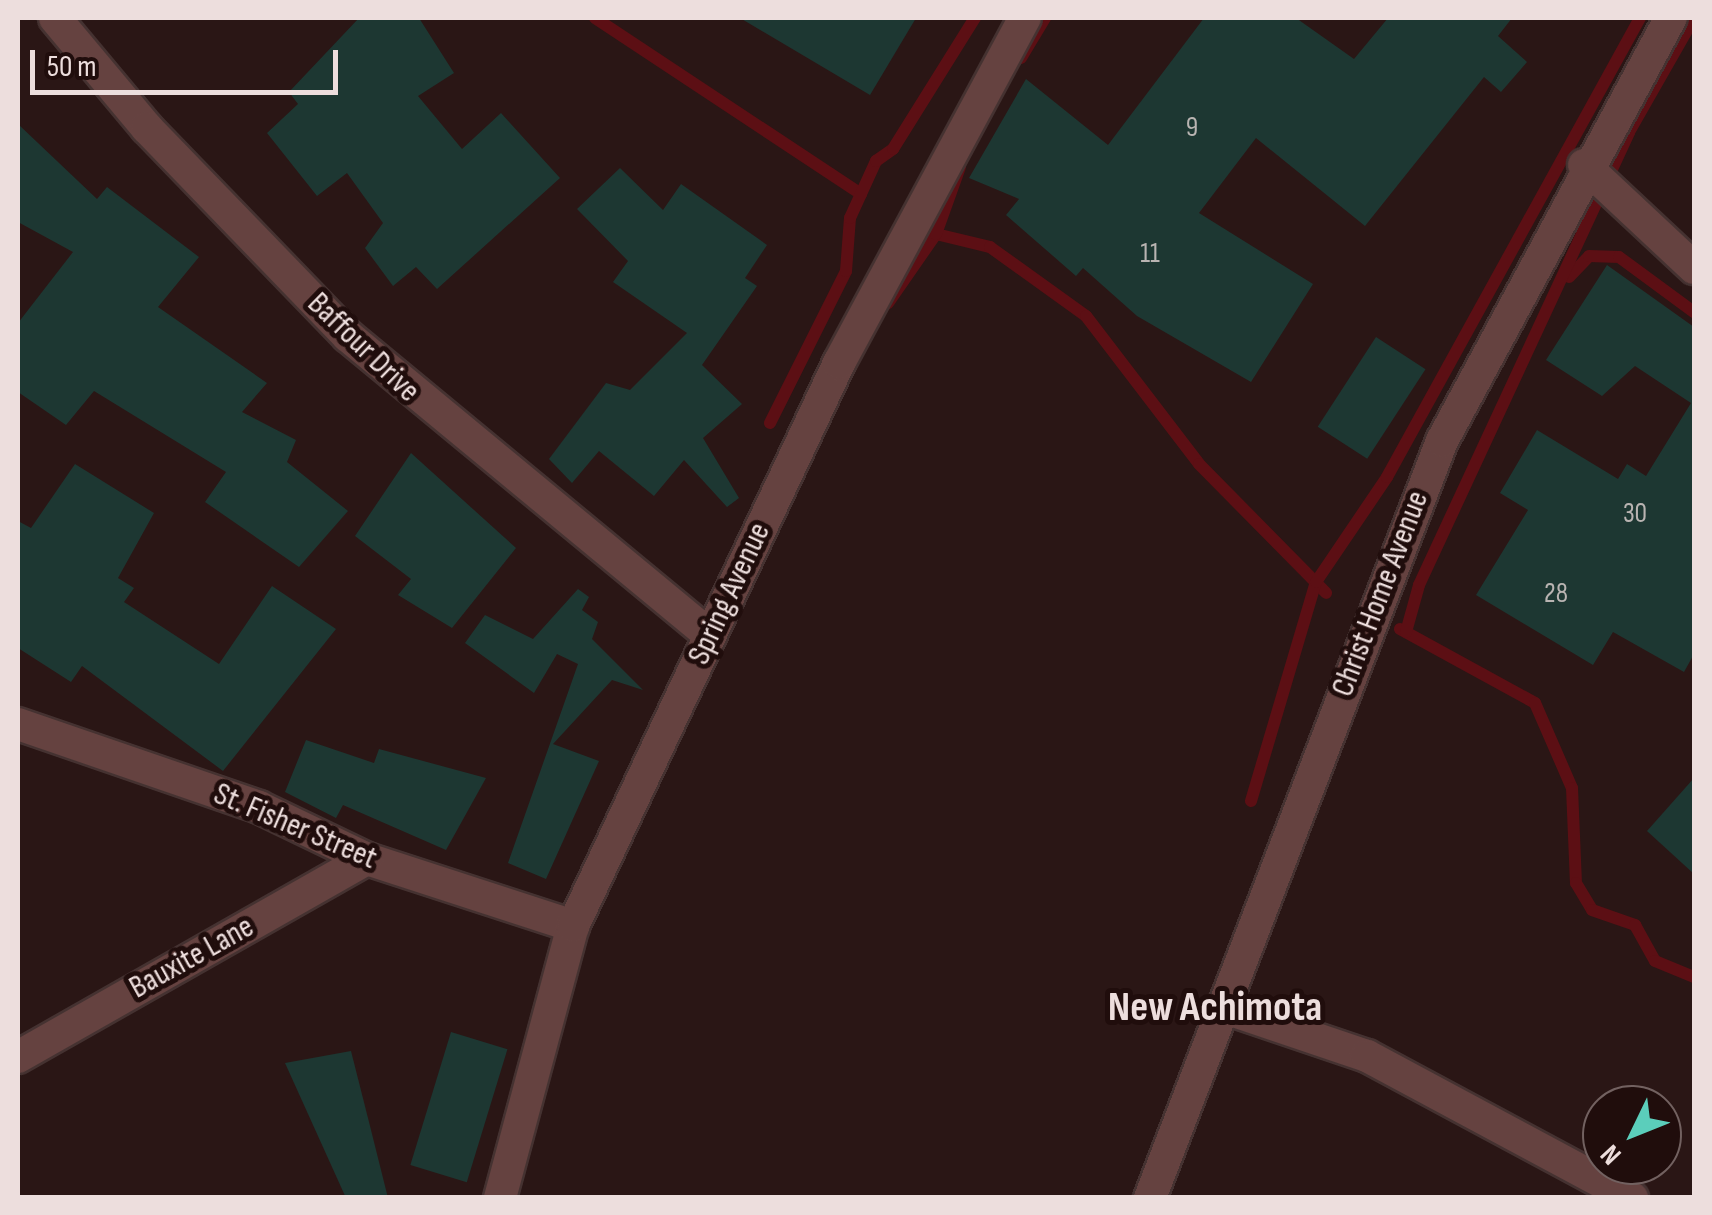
<!DOCTYPE html>
<style>
body{margin:0}
#map{position:relative;width:1712px;height:1215px;overflow:hidden;background:#2a1615;font-family:"Sofia Sans Condensed",sans-serif}
div>[style]{position:absolute}
.stream>*{height:12px;margin:-6px;padding:0 6px;transform-origin:6px;border-radius:6px;background:#5c0f14}
.building>*{inset:0;background:#1d3732;transform-origin:0 0}
.roads{filter:drop-shadow(2px 0 #453231) drop-shadow(-2px 0 #453231) drop-shadow(0 2px #453231) drop-shadow(0 -2px #453231)}
.minor>*{height:32px;margin:-16px;padding:0 16px;transform-origin:16px;border-radius:16px;background:#654240}
span{translate:-50% -50%;white-space:nowrap;text-align:center;line-height:1.15;-webkit-text-stroke:10px #200d0c;paint-order:stroke}
.number-label{font-size:28px;color:#b9b4b2}
.number-label span{-webkit-text-stroke-width:0}
.street-label{font-size:32px;color:#eddedd}
.district-label{font-size:42px;color:#eddedd;font-weight:700}
.frame{position:absolute;inset:0;border:20px solid #eddedd;pointer-events:none}
.north{position:absolute;left:1582px;top:1085px;width:100px;height:100px;box-sizing:border-box;background:#200d0c;border:2px solid #726160;border-radius:50%;rotate:227deg;font-size:28px;font-weight:700;line-height:40px;text-align:center;color:#eddedd}
.north::after{content:'';display:block;margin:auto;width:35px;height:45px;background:#5bcebb;clip-path:polygon(50% 0,100% 100%,50% 72%,0 100%)}
.scale{position:absolute;left:30px;top:50px;width:308px;height:45px;box-sizing:border-box;border:5px solid #eddedd;border-top:0;padding-left:12px;font-size:30px;line-height:35px;white-space:nowrap;color:#eddedd;-webkit-text-stroke:8px #200d0c;paint-order:stroke}
</style>
<div id="map">
<div class="stream">
<div style="left:595px;top:18px;width:319px;rotate:33.5deg"></div>
<div style="left:1021px;top:58px;width:47px;rotate:-59deg"></div>
<div style="left:936px;top:234px;width:56px;rotate:13.5deg"></div>
<div style="left:990px;top:247px;width:118px;rotate:35.7deg"></div>
<div style="left:1086px;top:316px;width:186px;rotate:52.6deg"></div>
<div style="left:1199px;top:464px;width:181px;rotate:45.4deg"></div>
<div style="left:1569px;top:277px;width:29px;rotate:-46deg"></div>
<div style="left:1589px;top:256px;width:30px;rotate:2deg"></div>
<div style="left:1619px;top:257px;width:93px;rotate:36.3deg"></div>
<div style="left:888px;top:303px;width:84px;rotate:-55.2deg"></div>
<div style="left:936px;top:234px;width:71px;rotate:-70.3deg"></div>
<div style="left:770px;top:423px;width:170px;rotate:-63.4deg"></div>
<div style="left:846px;top:271px;width:53px;rotate:-85.7deg"></div>
<div style="left:850px;top:218px;width:63px;rotate:-65.5deg"></div>
<div style="left:876px;top:161px;width:21px;rotate:-35deg"></div>
<div style="left:893px;top:149px;width:155px;rotate:-58deg"></div>
<div style="left:1400px;top:629px;width:154px;rotate:28.7deg"></div>
<div style="left:1535px;top:703px;width:93px;rotate:66.5deg"></div>
<div style="left:1572px;top:788px;width:95px;rotate:87.6deg"></div>
<div style="left:1576px;top:883px;width:31px;rotate:59deg"></div>
<div style="left:1592px;top:910px;width:46px;rotate:19.2deg"></div>
<div style="left:1635px;top:925px;width:41px;rotate:60.9deg"></div>
<div style="left:1655px;top:961px;width:42px;rotate:22.3deg"></div>
<div style="left:1406px;top:632px;width:49px;rotate:-74.5deg"></div>
<div style="left:1419px;top:585px;width:499px;rotate:-65.1deg"></div>
<div style="left:1629px;top:132px;width:131px;rotate:-60.3deg"></div>
<div style="left:1251px;top:801px;width:228px;rotate:-73.5deg"></div>
<div style="left:1316px;top:582px;width:127px;rotate:-55.9deg"></div>
<div style="left:1387px;top:477px;width:524px;rotate:-61.14deg"></div>
</div>
<div class="building">
<div style="clip-path:polygon(359px 18px,419px 18px,454px 73px,418px 96px,462px 149px,501px 113px,560px 178px,437px 289px,416px 267px,393px 286px,365px 248px,383px 223px,347px 173px,317px 196px,267px 133px,298px 104px,289px 92px)"></div>
<div style="clip-path:polygon(740px 18px,916px 18px,870px 95px)"></div>
<div style="clip-path:polygon(1204px 18px,1296px 18px,1354px 59px,1388px 18px,1512px 18px,1498px 36px,1527px 62px,1501px 92px,1484px 77px,1365px 226px,1256px 138px,1199px 213px,1313px 284px,1251px 382px,1137px 316px,1083px 268px,1076px 276px,1006px 215px,1019px 199px,969px 178px,1026px 79px,1108px 145px)"></div>
<div style="clip-path:polygon(18px 124px,97px 199px,107px 187px,199px 257px,158px 307px,267px 383px,242px 412px,296px 440px,287px 462px,348px 511px,299px 567px,205px 502px,226px 472px,94px 391px,66px 425px,18px 392px,18px 323px,73px 252px,18px 222px)"></div>
<div style="clip-path:polygon(620px 168px,663px 210px,681px 184px,767px 245px,745px 278px,757px 286px,702px 365px,742px 404px,703px 438px,739px 498px,727px 507px,684px 460px,654px 496px,599px 451px,572px 483px,549px 459px,606px 383px,630px 390px,687px 333px,613px 282px,628px 261px,577px 209px)"></div>
<div style="clip-path:polygon(1607px 265px,1694px 327px,1694px 654px,1684px 672px,1613px 632px,1593px 665px,1476px 595px,1528px 510px,1500px 493px,1537px 430px,1618px 479px,1627px 464px,1646px 476px,1691px 403px,1635px 366px,1602px 396px,1546px 360px)"></div>
<div style="left:1376px;top:337px;width:59px;height:107px;rotate:33deg"></div>
<div style="clip-path:polygon(411px 453px,516px 548px,452px 628px,398px 595px,411px 579px,355px 536px)"></div>
<div style="clip-path:polygon(75px 464px,154px 513px,118px 578px,134px 588px,124px 602px,219px 664px,272px 586px,336px 629px,223px 771px,82px 666px,71px 682px,18px 648px,18px 521px,31px 528px)"></div>
<div style="clip-path:polygon(578px 589px,589px 597px,582px 610px,598px 622px,592px 639px,643px 690px,612px 680px,553px 744px,599px 761px,546px 879px,508px 863px,578px 664px,557px 654px,534px 693px,465px 643px,485px 615px,533px 639px)"></div>
<div style="clip-path:polygon(306px 740px,374px 763px,379px 749px,486px 778px,446px 850px,343px 805px,336px 818px,285px 792px)"></div>
<div style="clip-path:polygon(1694px 778px,1694px 874px,1647px 831px)"></div>
<div style="left:451px;top:1032px;width:59px;height:139px;rotate:17deg"></div>
<div style="clip-path:polygon(351px 1051px,370px 1126px,388px 1198px,346px 1198px,285px 1063px)"></div>
</div>
<div class="roads">
<div class="minor">
<div style="left:55px;top:18px;width:143px;rotate:50.1deg"></div>
<div style="left:147px;top:128px;width:289px;rotate:46deg"></div>
<div style="left:348px;top:336px;width:470px;rotate:39.6deg"></div>
<div style="left:1584px;top:165px;width:151px;rotate:43.1deg"></div>
<div style="left:18px;top:724px;width:255px;rotate:19deg"></div>
<div style="left:259px;top:807px;width:120px;rotate:25.7deg"></div>
<div style="left:367px;top:859px;width:217px;rotate:18deg"></div>
<div style="left:1222px;top:1007px;width:153px;rotate:18.7deg"></div>
<div style="left:1367px;top:1056px;width:301px;rotate:28.2deg"></div>
<div style="left:18px;top:1057px;width:401px;rotate:-29.6deg"></div>
<div style="left:500px;top:1198px;width:282px;rotate:-75deg"></div>
<div style="left:573px;top:926px;width:623px;rotate:-64.71deg"></div>
<div style="left:839px;top:363px;width:392px;rotate:-61.7deg"></div>
<div style="left:1150px;top:1198px;width:811px;rotate:-68.91deg"></div>
<div style="left:1442px;top:441px;width:481px;rotate:-61.6deg"></div>
</div>
</div>
<div class="number-label">
<span style="left:1192px;top:128px">9</span>
<span style="left:1150px;top:254px">11</span>
<span style="left:1635px;top:514px">30</span>
<span style="left:1556px;top:594px">28</span>
</div>
<div class="street-label">
<span style="left:363px;top:348px;rotate:44deg">Baffour Drive</span>
<span style="left:730px;top:594px;rotate:-65deg">Spring Avenue</span>
<span style="left:1381px;top:594px;rotate:-69deg">Christ Home Avenue</span>
<span style="left:295px;top:827px;rotate:23deg">St. Fisher Street</span>
<span style="left:192px;top:958px;rotate:-29deg">Bauxite Lane</span>
</div>
<div class="district-label">
<span style="left:1215px;top:1008px">New Achimota</span>
</div>
<div class="frame"></div>
<div class="north">N</div>
<div class="scale">50 m</div>
</div>
